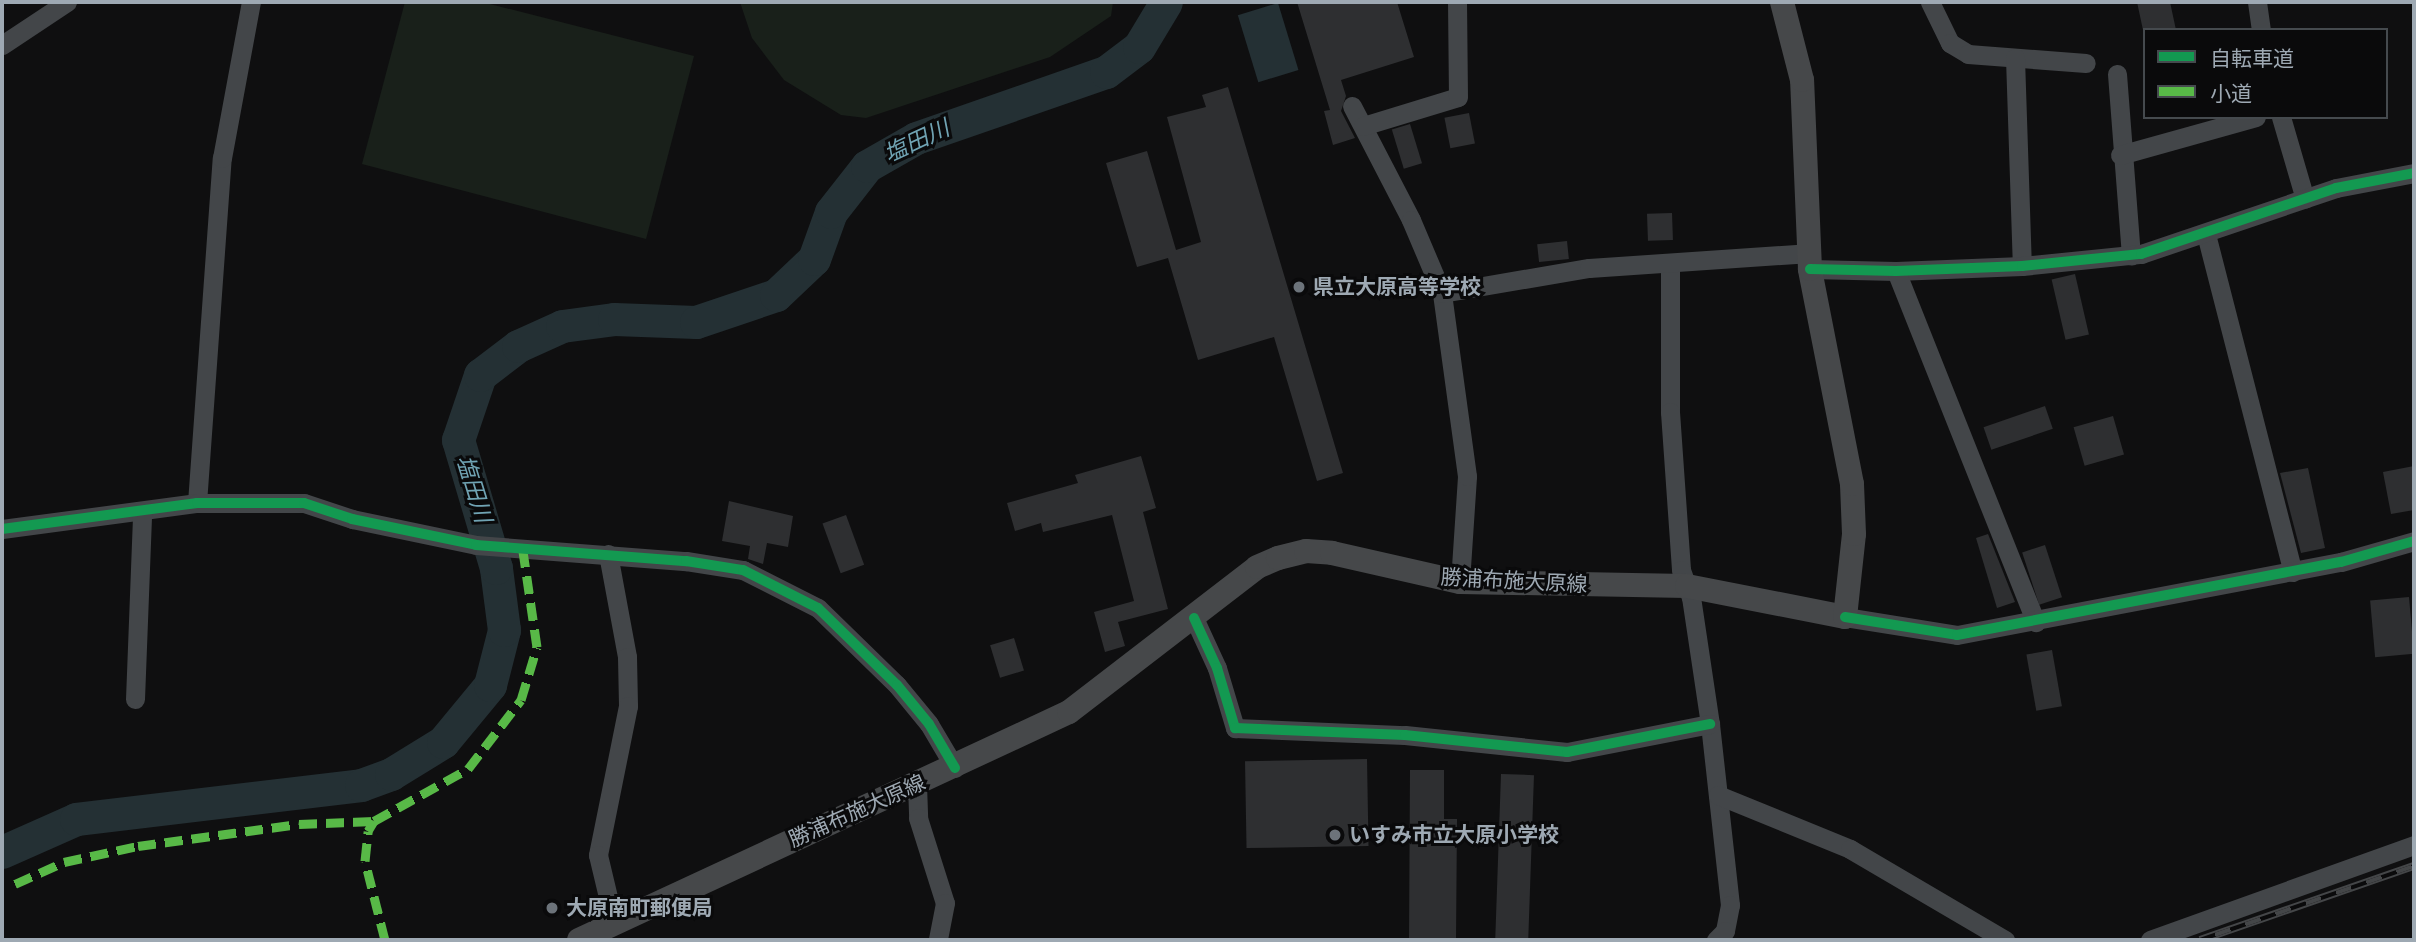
<!DOCTYPE html>
<meta charset="utf-8">
<style>
body{margin:0}
#map{position:relative;width:2416px;height:942px;overflow:hidden;background:#0f0f10;font-family:"Work Sans","Noto Sans JP",sans-serif}
div>[style]{position:absolute}
.green>*{inset:0;background:#19201a}
.water>*{inset:0;background:#243034;transform-origin:0 0}
.river>*{height:33px;margin:-16.5px;padding:0 16.5px;transform-origin:16.5px;border-radius:16.5px;background:#243034}
.building>*{inset:0;background:#2e2f31;transform-origin:0 0}
.minor>*{height:19px;margin:-9.5px;padding:0 9.5px;transform-origin:9.5px;border-radius:9.5px;background:#434649}
.major>*{height:24px;margin:-12px;padding:0 12px;transform-origin:12px;border-radius:12px;background:#46484a}
.rail>*{height:8px;margin-top:-4px;transform-origin:0;background:repeating-linear-gradient(90deg,#0a0a0b 0 16px,#444648 0 32px);box-sizing:border-box;border-block:2px solid #444648}
.quiet>*{height:9px;margin-top:-4.5px;transform-origin:0;background:repeating-linear-gradient(90deg,#58b947 0 18px,transparent 0 27px)}
.cycleway>*{height:10px;margin:-5px;padding:0 5px;transform-origin:5px;border-radius:5px;background:#139951}
.dots>*{width:19px;height:19px;translate:-50% -50%;box-sizing:border-box;border:4px solid #0a0a0b;border-radius:50%}
span{translate:-50% -50%;white-space:nowrap;text-align:center;line-height:1.15;-webkit-text-stroke:6px #0a0a0b;paint-order:stroke}
.poi-label{font-size:21px;color:#9ea9b3;font-weight:700}
.left{translate:0 -50%;text-align:left}
.street-label{font-size:21px;color:#9ea9b3}
.water-label{font-size:23px;color:#70a3b3;font-style:italic}
.frame{position:absolute;inset:0;border:4px solid #9ea9b3;pointer-events:none}
.legend{position:absolute;left:2143px;top:28px;width:245px;height:91px;box-sizing:border-box;background:#0a0a0b;border:2px solid #454a4e;margin:0;padding:9px 12px;list-style:none;font-size:21px;color:#9ea9b3}
.legend li{display:flex;align-items:center;gap:14px;height:35px}
.legend b{width:35px;border:2px solid #454a4e}
</style>
<div id="map">
<div class="green">
<div style="clip-path:polygon(405px 2px,482px 2px,694px 56px,646px 239px,362px 164px)"></div>
<div style="clip-path:polygon(740px 2px,1113px 2px,1111px 16px,1050px 57px,866px 118px,841px 115px,784px 80px,752px 38px)"></div>
</div>
<div class="water">
<div style="left:1278px;top:3px;width:70px;height:42px;rotate:73deg"></div>
</div>
<div class="river">
<div style="left:2px;top:852px;width:81px;rotate:-24deg"></div>
<div style="left:76px;top:819px;width:287px;rotate:-6.8deg"></div>
<div style="left:361px;top:785px;width:32px;rotate:-20deg"></div>
<div style="left:391px;top:774px;width:61px;rotate:-31.6deg"></div>
<div style="left:443px;top:742px;width:74px;rotate:-50.5deg"></div>
<div style="left:490px;top:685px;width:57px;rotate:-75.7deg"></div>
<div style="left:504px;top:630px;width:63px;rotate:-97.4deg"></div>
<div style="left:496px;top:568px;width:134px;rotate:-106.5deg"></div>
<div style="left:458px;top:440px;width:69px;rotate:-71.3deg"></div>
<div style="left:480px;top:375px;width:48px;rotate:-37.3deg"></div>
<div style="left:518px;top:346px;width:48px;rotate:-24.4deg"></div>
<div style="left:562px;top:326px;width:52px;rotate:-7.7deg"></div>
<div style="left:614px;top:319px;width:82px;rotate:2.1deg"></div>
<div style="left:696px;top:322px;width:84px;rotate:-18.6deg"></div>
<div style="left:776px;top:295px;width:52px;rotate:-43.5deg"></div>
<div style="left:814px;top:259px;width:50px;rotate:-70.1deg"></div>
<div style="left:831px;top:212px;width:58px;rotate:-52deg"></div>
<div style="left:867px;top:166px;width:56px;rotate:-29.7deg"></div>
<div style="left:916px;top:138px;width:201px;rotate:-19.2deg"></div>
<div style="left:1106px;top:72px;width:41px;rotate:-37.1deg"></div>
<div style="left:1139px;top:47px;width:52px;rotate:-59deg"></div>
</div>
<div class="building">
<div style="clip-path:polygon(1297px 2px,1397px 2px,1414px 57px,1341px 80px,1346px 96px,1341px 111px,1355px 138px,1333px 145px,1324px 111px,1330px 110px)"></div>
<div style="clip-path:polygon(2137px 2px,2170px 2px,2176px 30px,2143px 30px)"></div>
<div style="clip-path:polygon(1228px 87px,1343px 473px,1317px 481px,1274px 337px,1198px 360px,1168px 258px,1137px 267px,1106px 163px,1147px 151px,1176px 250px,1201px 242px,1167px 117px,1206px 107px,1202px 95px)"></div>
<div style="left:1469px;top:113px;width:31px;height:25px;rotate:79deg"></div>
<div style="left:1410px;top:124px;width:41px;height:19px;rotate:73deg"></div>
<div style="left:1672px;top:213px;width:27px;height:25px;rotate:88deg"></div>
<div style="left:1567px;top:241px;width:18px;height:30px;rotate:84deg"></div>
<div style="left:2075px;top:274px;width:62px;height:24px;rotate:77deg"></div>
<div style="left:2045px;top:406px;width:24px;height:65px;rotate:71deg"></div>
<div style="left:2113px;top:416px;width:40px;height:41px;rotate:74deg"></div>
<div style="clip-path:polygon(1141px 456px,1156px 508px,1143px 512px,1168px 609px,1118px 622px,1125px 646px,1105px 652px,1094px 612px,1134px 601px,1112px 515px,1043px 532px,1041px 523px,1015px 531px,1007px 503px,1078px 483px,1075px 475px)"></div>
<div style="clip-path:polygon(2414px 466px,2414px 510px,2391px 514px,2383px 472px)"></div>
<div style="clip-path:polygon(2308px 468px,2325px 548px,2301px 553px,2280px 473px)"></div>
<div style="clip-path:polygon(729px 501px,793px 516px,788px 547px,767px 543px,763px 564px,748px 559px,750px 546px,722px 541px)"></div>
<div style="left:846px;top:515px;width:53px;height:25px;rotate:70deg"></div>
<div style="clip-path:polygon(1988px 534px,2015px 602px,1997px 608px,1976px 538px)"></div>
<div style="left:2045px;top:545px;width:55px;height:24px;rotate:72deg"></div>
<div style="left:2409px;top:597px;width:57px;height:39px;rotate:85deg"></div>
<div style="left:1014px;top:638px;width:34px;height:25px;rotate:73deg"></div>
<div style="left:2052px;top:650px;width:57px;height:26px;rotate:80deg"></div>
<div style="left:1367px;top:759px;width:87px;height:122px;rotate:89deg"></div>
<div style="clip-path:polygon(1410px 770px,1444px 770px,1444px 819px,1457px 819px,1456px 940px,1409px 940px)"></div>
<div style="left:1501px;top:774px;width:33px;height:166px;rotate:2deg"></div>
</div>
<div class="minor">
<div style="left:1930px;top:2px;width:46px;rotate:64deg"></div>
<div style="left:1950px;top:43px;width:21px;rotate:31deg"></div>
<div style="left:1968px;top:54px;width:118px;rotate:4.4deg"></div>
<div style="left:2257px;top:2px;width:28px;rotate:82deg"></div>
<div style="left:2px;top:45px;width:78px;rotate:-33.5deg"></div>
<div style="left:2015px;top:58px;width:208px;rotate:88.1deg"></div>
<div style="left:2117px;top:74px;width:182px;rotate:85.6deg"></div>
<div style="left:1352px;top:106px;width:128px;rotate:62.6deg"></div>
<div style="left:1411px;top:220px;width:79px;rotate:67deg"></div>
<div style="left:2281px;top:117px;width:85px;rotate:73.7deg"></div>
<div style="left:1363px;top:126px;width:99px;rotate:-17deg"></div>
<div style="left:1458px;top:97px;width:95px;rotate:-90.6deg"></div>
<div style="left:2120px;top:155px;width:141px;rotate:-15.6deg"></div>
<div style="left:2206px;top:234px;width:349px;rotate:75.6deg"></div>
<div style="left:1670px;top:265px;width:147px;rotate:90deg"></div>
<div style="left:1670px;top:412px;width:158px;rotate:86deg"></div>
<div style="left:1681px;top:570px;width:29px;rotate:70deg"></div>
<div style="left:1691px;top:597px;width:128px;rotate:81.5deg"></div>
<div style="left:1710px;top:724px;width:182px;rotate:83.7deg"></div>
<div style="left:1730px;top:905px;width:26px;rotate:101deg"></div>
<div style="left:1725px;top:931px;width:13px;rotate:135deg"></div>
<div style="left:1810px;top:269px;width:86px;rotate:1.3deg"></div>
<div style="left:1896px;top:271px;width:126px;rotate:-2.3deg"></div>
<div style="left:2022px;top:266px;width:120px;rotate:-5.8deg"></div>
<div style="left:2141px;top:254px;width:206px;rotate:-18.7deg"></div>
<div style="left:2336px;top:188px;width:79px;rotate:-10.9deg"></div>
<div style="left:1896px;top:271px;width:378px;rotate:68.3deg"></div>
<div style="left:197px;top:503px;width:346px;rotate:-85.9deg"></div>
<div style="left:222px;top:158px;width:159px;rotate:-79.5deg"></div>
<div style="left:2px;top:529px;width:197px;rotate:-7.6deg"></div>
<div style="left:197px;top:503px;width:107px"></div>
<div style="left:304px;top:503px;width:51px;rotate:18.4deg"></div>
<div style="left:352px;top:519px;width:127px;rotate:11.8deg"></div>
<div style="left:476px;top:545px;width:211px;rotate:4.4deg"></div>
<div style="left:686px;top:561px;width:58px;rotate:9deg"></div>
<div style="left:743px;top:570px;width:84px;rotate:26.9deg"></div>
<div style="left:818px;top:608px;width:110px;rotate:44.3deg"></div>
<div style="left:897px;top:685px;width:50px;rotate:50.6deg"></div>
<div style="left:929px;top:724px;width:51px;rotate:59.4deg"></div>
<div style="left:608px;top:554px;width:105px;rotate:79.5deg"></div>
<div style="left:627px;top:657px;width:49px;rotate:88.8deg"></div>
<div style="left:628px;top:706px;width:152px;rotate:101.4deg"></div>
<div style="left:598px;top:855px;width:69px;rotate:76.6deg"></div>
<div style="left:1460px;top:582px;width:106px;rotate:-86.2deg"></div>
<div style="left:1467px;top:476px;width:185px;rotate:-97.8deg"></div>
<div style="left:1442px;top:293px;width:149px;rotate:-9.7deg"></div>
<div style="left:1589px;top:268px;width:222px;rotate:-3.9deg"></div>
<div style="left:1845px;top:617px;width:113px;rotate:9.1deg"></div>
<div style="left:1957px;top:635px;width:391px;rotate:-10.8deg"></div>
<div style="left:2341px;top:562px;width:76px;rotate:-16deg"></div>
<div style="left:1194px;top:618px;width:55px;rotate:65.3deg"></div>
<div style="left:1217px;top:668px;width:63px;rotate:73.3deg"></div>
<div style="left:1235px;top:728px;width:170px;rotate:2.4deg"></div>
<div style="left:1405px;top:735px;width:163px;rotate:6deg"></div>
<div style="left:1567px;top:752px;width:146px;rotate:-11.1deg"></div>
<div style="left:135px;top:699px;width:185px;rotate:-87.8deg"></div>
<div style="left:917px;top:784px;width:34px;rotate:88deg"></div>
<div style="left:918px;top:818px;width:89px;rotate:72.4deg"></div>
<div style="left:945px;top:903px;width:38px;rotate:101deg"></div>
<div style="left:1718px;top:795px;width:143px;rotate:22.2deg"></div>
<div style="left:1850px;top:849px;width:180px;rotate:30.4deg"></div>
<div style="left:2150px;top:940px;width:281px;rotate:-19.8deg"></div>
</div>
<div class="major">
<div style="left:579px;top:940px;width:540px;rotate:-24.95deg"></div>
<div style="left:1069px;top:712px;width:237px;rotate:-37.6deg"></div>
<div style="left:1257px;top:567px;width:23px;rotate:-23deg"></div>
<div style="left:1278px;top:558px;width:29px;rotate:-14deg"></div>
<div style="left:1306px;top:551px;width:26px;rotate:4deg"></div>
<div style="left:1332px;top:553px;width:131px;rotate:12.8deg"></div>
<div style="left:1460px;top:582px;width:227px;rotate:1deg"></div>
<div style="left:1687px;top:586px;width:161px;rotate:11.1deg"></div>
<div style="left:1845px;top:617px;width:83px;rotate:-83.8deg"></div>
<div style="left:1854px;top:534px;width:50px;rotate:-92.3deg"></div>
<div style="left:1852px;top:484px;width:219px;rotate:-101.1deg"></div>
<div style="left:1810px;top:269px;width:189px;rotate:-92.4deg"></div>
<div style="left:1802px;top:80px;width:81px;rotate:-104.4deg"></div>
</div>
<div class="rail">
<div style="left:2200px;top:940px;width:226px;rotate:-19.1deg"></div>
</div>
<div class="quiet">
<div style="left:15px;top:884px;width:54px;rotate:-24.2deg"></div>
<div style="left:64px;top:862px;width:76px;rotate:-12.2deg"></div>
<div style="left:138px;top:846px;width:162px;rotate:-7.8deg"></div>
<div style="left:299px;top:824px;width:75px;rotate:-2.3deg"></div>
<div style="left:385px;top:940px;width:81px;rotate:-104.2deg"></div>
<div style="left:365px;top:861px;width:30px;rotate:-84deg"></div>
<div style="left:368px;top:831px;width:12px;rotate:-59deg"></div>
<div style="left:374px;top:821px;width:107px;rotate:-29deg"></div>
<div style="left:468px;top:769px;width:87px;rotate:-52.5deg"></div>
<div style="left:521px;top:700px;width:55px;rotate:-73.2deg"></div>
<div style="left:537px;top:647px;width:97px;rotate:-98.3deg"></div>
</div>
<div class="cycleway">
<div style="left:1810px;top:269px;width:86px;rotate:1.3deg"></div>
<div style="left:1896px;top:271px;width:126px;rotate:-2.3deg"></div>
<div style="left:2022px;top:266px;width:120px;rotate:-5.8deg"></div>
<div style="left:2141px;top:254px;width:206px;rotate:-18.7deg"></div>
<div style="left:2336px;top:188px;width:79px;rotate:-10.9deg"></div>
<div style="left:2px;top:529px;width:197px;rotate:-7.6deg"></div>
<div style="left:197px;top:503px;width:107px"></div>
<div style="left:304px;top:503px;width:51px;rotate:18.4deg"></div>
<div style="left:352px;top:519px;width:127px;rotate:11.8deg"></div>
<div style="left:476px;top:545px;width:211px;rotate:4.4deg"></div>
<div style="left:686px;top:561px;width:58px;rotate:9deg"></div>
<div style="left:743px;top:570px;width:84px;rotate:26.9deg"></div>
<div style="left:818px;top:608px;width:110px;rotate:44.3deg"></div>
<div style="left:897px;top:685px;width:50px;rotate:50.6deg"></div>
<div style="left:929px;top:724px;width:51px;rotate:59.4deg"></div>
<div style="left:1845px;top:617px;width:113px;rotate:9.1deg"></div>
<div style="left:1957px;top:635px;width:391px;rotate:-10.8deg"></div>
<div style="left:2341px;top:562px;width:76px;rotate:-16deg"></div>
<div style="left:1194px;top:618px;width:55px;rotate:65.3deg"></div>
<div style="left:1217px;top:668px;width:63px;rotate:73.3deg"></div>
<div style="left:1235px;top:728px;width:170px;rotate:2.4deg"></div>
<div style="left:1405px;top:735px;width:163px;rotate:6deg"></div>
<div style="left:1567px;top:752px;width:146px;rotate:-11.1deg"></div>
</div>
<div class="dots">
<div style="left:1299px;top:287px;background:#6c737a"></div>
<div style="left:1335px;top:835px;background:#6c737a"></div>
<div style="left:552px;top:908px;background:#6c737a"></div>
</div>
<div class="poi-label">
<span class="left" style="left:1313px;top:287px">県立大原高等学校</span>
<span class="left" style="left:1349px;top:835px">いすみ市立大原小学校</span>
<span class="left" style="left:566px;top:908px">大原南町郵便局</span>
</div>
<div class="street-label">
<span style="left:1514px;top:581px;rotate:3deg">勝浦布施大原線</span>
<span style="left:857px;top:811px;rotate:-24deg">勝浦布施大原線</span>
</div>
<div class="water-label">
<span style="left:917px;top:142px;rotate:-25deg">塩田川</span>
<span style="left:473px;top:489px;rotate:73deg">塩田川</span>
</div>
<div class="frame"></div>
<ul class="legend">
<li><b style="height:9px;background:#139951"></b>自転車道</li>
<li><b style="height:9px;background:#58b947"></b>小道</li>
</ul>
</div>
